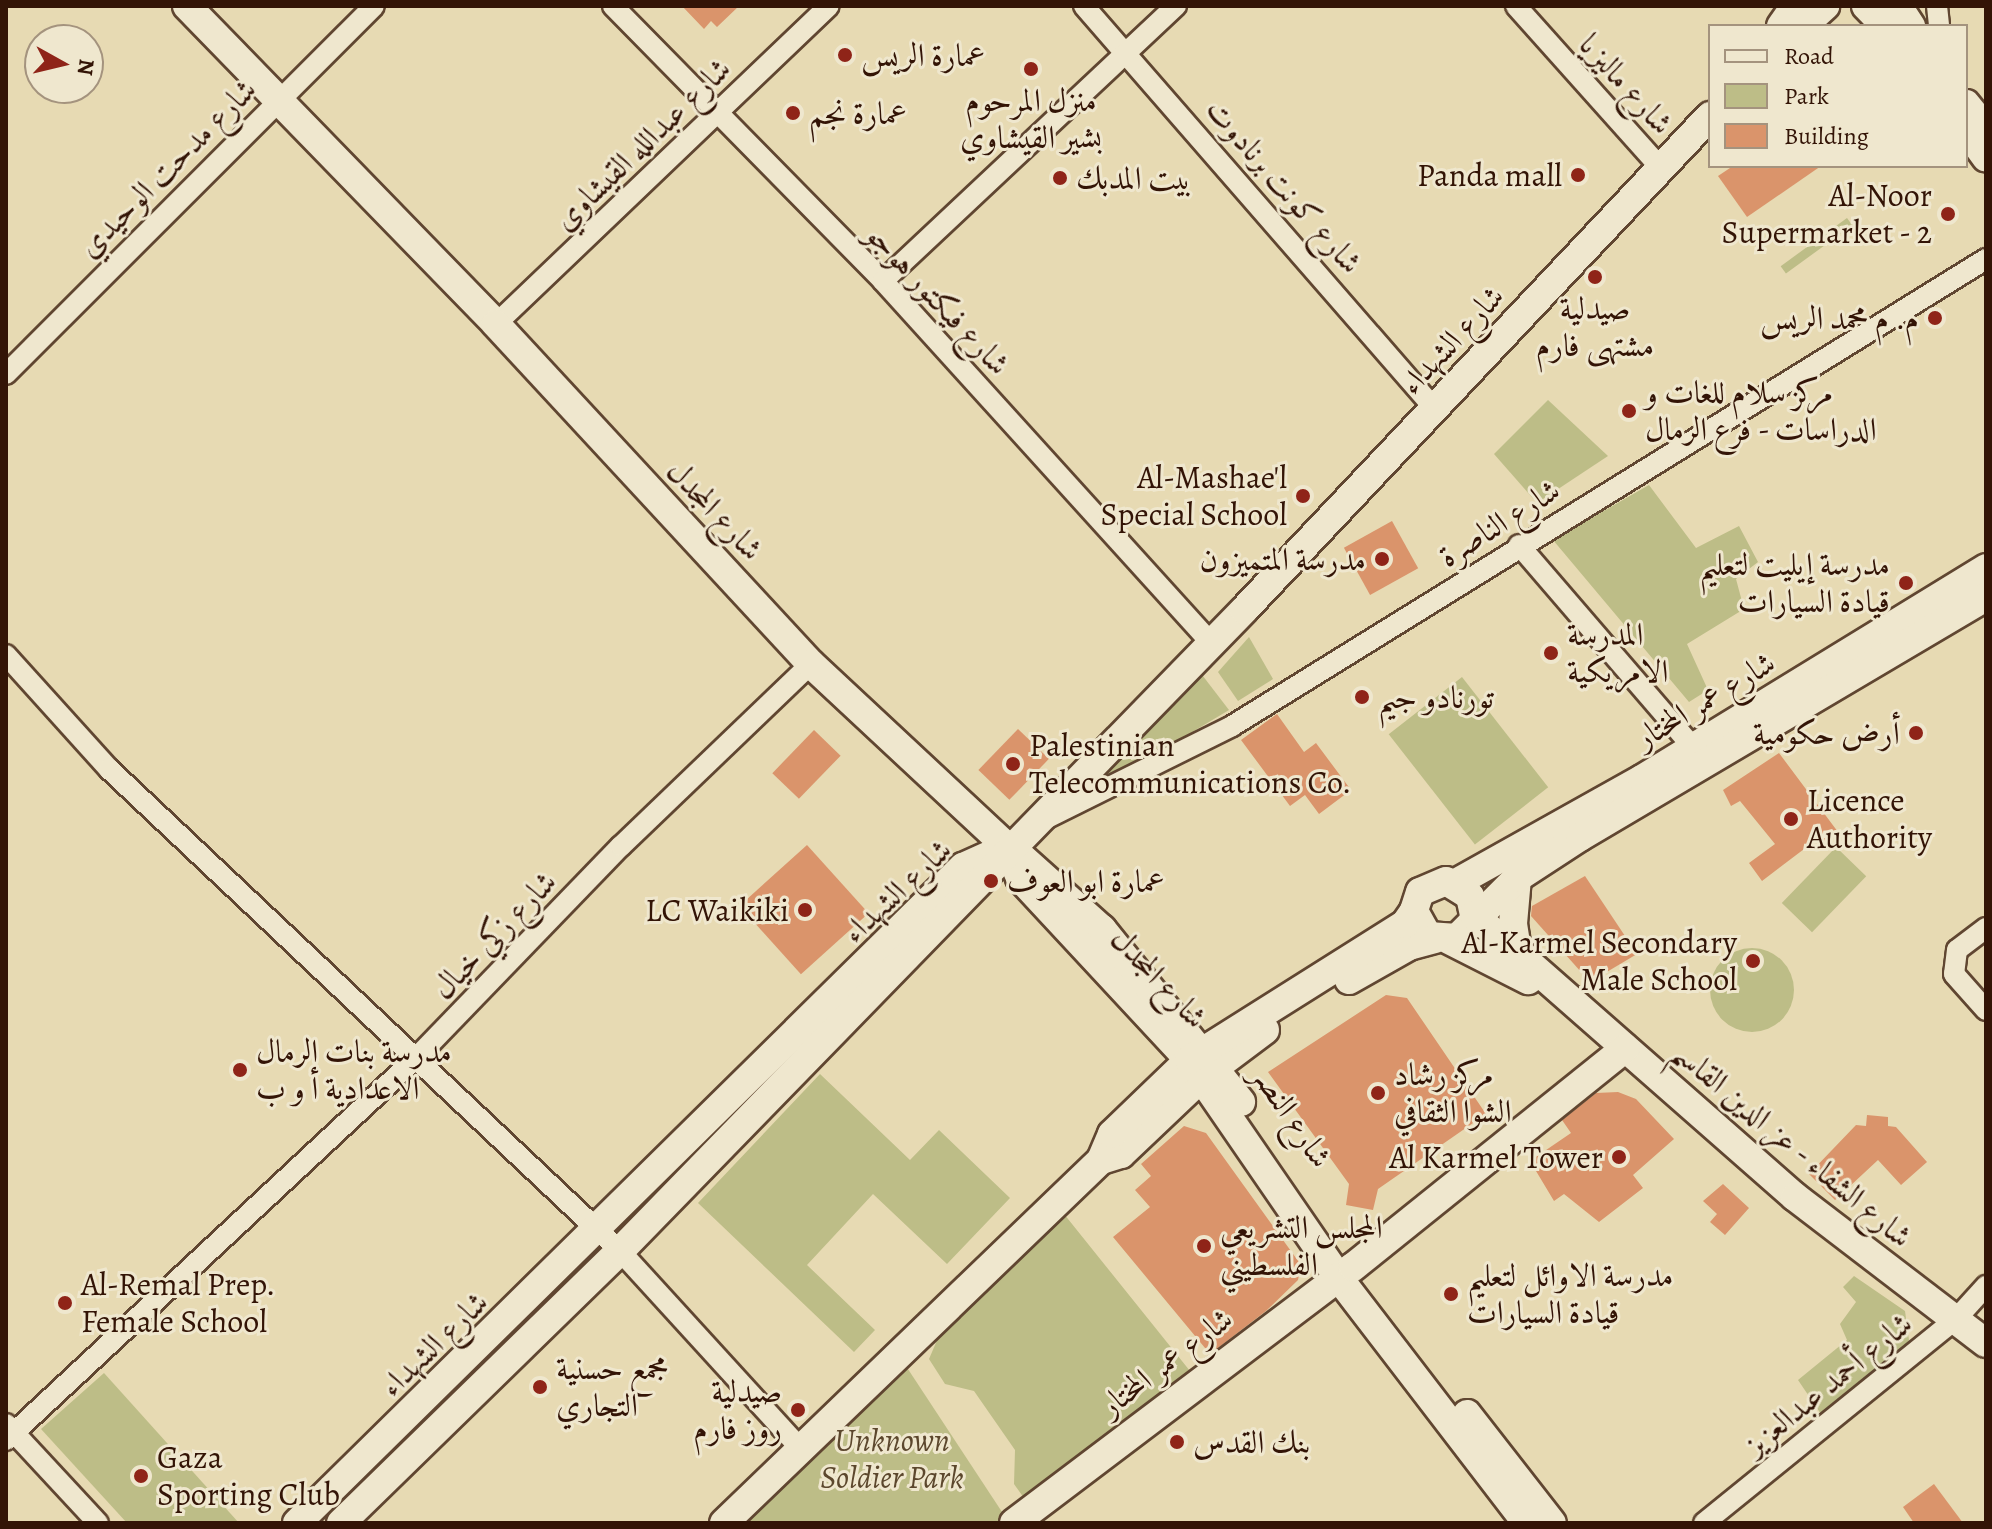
<!DOCTYPE html>
<meta charset="utf-8">
<style>
body{margin:0}
#map{position:relative;width:1992px;height:1529px;overflow:hidden;background:#e7dab3;font-family:Alegreya,Amiri,serif}
div>[style]{position:absolute}
.green>*{inset:0;background:#bdbd87;transform-origin:0 0}
.round{border-radius:50%}
.building>*{inset:0;background:#da946b;transform-origin:0 0}
.roads{filter:drop-shadow(2px 0 #604631) drop-shadow(-2px 0 #604631) drop-shadow(0 2px #604631) drop-shadow(0 -2px #604631)}
.street>*{height:20px;margin:-10px;padding:0 10px;transform-origin:10px;border-radius:10px;background:#efe7ce}
.secondary>*{height:28px;margin:-14px;padding:0 14px;transform-origin:14px;border-radius:14px;background:#efe7ce}
.dots>*{width:22px;height:22px;translate:-50% -50%;box-sizing:border-box;border:4px solid #efe7ce;border-radius:50%}
span{translate:-50% -50%;white-space:nowrap;text-align:center;line-height:1.15;-webkit-text-stroke:6px #efe7ce;paint-order:stroke}
.poi-label{font-size:32px;color:#331406}
.left{translate:0 -50%;text-align:left}
.right{translate:-100% -50%;text-align:right}
.street-label{font-size:32px;color:#331406}
.park-label{font-size:32px;color:#5c472d;font-style:italic}
.frame{position:absolute;inset:0;border:8px solid #331406;pointer-events:none}
.legend{position:absolute;left:1708px;top:24px;width:260px;height:144px;box-sizing:border-box;background:#efe7ce;border:2px solid #a4937e;margin:0;padding:10px 14px;list-style:none;font-size:24px;color:#331406}
.legend li{display:flex;align-items:center;gap:16px;height:40px}
.legend b{width:40px;border:2px solid #a4937e}
.north{position:absolute;left:24px;top:24px;width:80px;height:80px;box-sizing:border-box;background:#efe7ce;border:2px solid #a4937e;border-radius:50%;rotate:98deg;font-size:22px;font-weight:700;line-height:32px;text-align:center;color:#331406}
.north::after{content:'';display:block;margin:auto;width:28px;height:36px;background:#8f2418;clip-path:polygon(50% 0,100% 100%,50% 72%,0 100%)}
</style>
<div id="map">
<div class="green">
<div style="left:1847px;top:218px;width:9px;height:82px;rotate:54deg"></div>
<div style="clip-path:polygon(1548px 400px,1608px 456px,1537px 503px,1494px 454px)"></div>
<div style="clip-path:polygon(1649px 485px,1696px 548px,1739px 526px,1758px 562px,1736px 579px,1744px 609px,1687px 644px,1708px 690px,1689px 702px,1553px 540px)"></div>
<div style="clip-path:polygon(1249px 637px,1273px 679px,1238px 701px,1218px 672px)"></div>
<div style="clip-path:polygon(1196px 667px,1229px 710px,1082px 798px)"></div>
<div style="left:1462px;top:677px;width:140px;height:93px;rotate:52deg"></div>
<div style="left:1836px;top:847px;width:42px;height:78px;rotate:44deg"></div>
<div class="round" style="left:1710px;top:948px;width:84px;height:84px"></div>
<div style="clip-path:polygon(820px 1074px,910px 1160px,939px 1130px,1010px 1198px,947px 1264px,873px 1194px,807px 1265px,875px 1330px,854px 1352px,698px 1203px)"></div>
<div style="clip-path:polygon(1064px 1214px,1194px 1376px,1026px 1501px,1014px 1484px,1015px 1450px,974px 1391px,945px 1384px,929px 1359px,938px 1338px)"></div>
<div style="clip-path:polygon(1854px 1276px,1905px 1311px,1909px 1340px,1906px 1351px,1823px 1417px,1798px 1380px,1847px 1340px,1840px 1324px,1856px 1302px,1843px 1287px)"></div>
<div style="clip-path:polygon(902px 1360px,1004px 1515px,999px 1523px,735px 1523px)"></div>
<div style="clip-path:polygon(104px 1373px,239px 1523px,127px 1523px,41px 1429px)"></div>
</div>
<div class="building">
<div style="clip-path:polygon(682px 6px,739px 6px,717px 27px,711px 21px,704px 29px)"></div>
<div style="clip-path:polygon(1733px 166px,1821px 166px,1747px 217px,1718px 176px)"></div>
<div style="left:1392px;top:521px;width:54px;height:55px;rotate:61deg"></div>
<div style="clip-path:polygon(1277px 714px,1304px 752px,1316px 743px,1351px 790px,1319px 814px,1305px 795px,1290px 806px,1241px 740px)"></div>
<div style="left:1018px;top:729px;width:43px;height:57px;rotate:44deg"></div>
<div style="left:814px;top:730px;width:37px;height:60px;rotate:44deg"></div>
<div style="clip-path:polygon(1779px 753px,1838px 832px,1822px 847px,1816px 840px,1762px 881px,1749px 863px,1775px 844px,1740px 801px,1731px 806px,1723px 790px)"></div>
<div style="left:807px;top:845px;width:92px;height:91px;rotate:48deg"></div>
<div style="clip-path:polygon(1585px 876px,1637px 954px,1590px 982px,1531px 916px,1532px 906px)"></div>
<div style="clip-path:polygon(1386px 995px,1407px 998px,1486px 1114px,1378px 1189px,1373px 1210px,1346px 1205px,1349px 1184px,1268px 1072px)"></div>
<div style="clip-path:polygon(1618px 1092px,1636px 1099px,1674px 1139px,1633px 1175px,1643px 1188px,1599px 1222px,1564px 1194px,1554px 1201px,1530px 1161px,1571px 1133px,1562px 1120px,1596px 1093px)"></div>
<div style="clip-path:polygon(1867px 1115px,1888px 1117px,1888px 1126px,1896px 1127px,1927px 1162px,1901px 1185px,1878px 1160px,1835px 1200px,1809px 1174px,1856px 1125px,1866px 1126px)"></div>
<div style="clip-path:polygon(1184px 1126px,1206px 1133px,1301px 1265px,1298px 1280px,1266px 1311px,1210px 1354px,1113px 1237px,1150px 1207px,1135px 1190px,1151px 1176px,1141px 1164px)"></div>
<div style="clip-path:polygon(1723px 1184px,1749px 1208px,1725px 1235px,1710px 1222px,1717px 1214px,1703px 1201px)"></div>
<div style="clip-path:polygon(1934px 1484px,1963px 1523px,1914px 1523px,1903px 1507px)"></div>
</div>
<div class="roads">
<div class="street">
<div style="left:613px;top:6px;width:385px;rotate:45.5deg"></div>
<div style="left:883px;top:281px;width:487px;rotate:47.8deg"></div>
<div style="left:1084px;top:6px;width:534px;rotate:48.95deg"></div>
<div style="left:1516px;top:6px;width:215px;rotate:48.2deg"></div>
<div style="left:1937px;top:6px;width:20px;rotate:84deg"></div>
<div style="left:883px;top:281px;width:402px;rotate:-43.2deg"></div>
<div style="left:496px;top:324px;width:460px;rotate:-43.7deg"></div>
<div style="left:6px;top:374px;width:520px;rotate:-45deg"></div>
<div style="left:1519px;top:545px;width:281px;rotate:49.3deg"></div>
<div style="left:6px;top:655px;width:154px;rotate:47.9deg"></div>
<div style="left:109px;top:769px;width:702px;rotate:43.33deg"></div>
<div style="left:620px;top:1251px;width:265px;rotate:47.6deg"></div>
<div style="left:1047px;top:818px;width:207px;rotate:-26.4deg"></div>
<div style="left:1232px;top:726px;width:887px;rotate:-31.77deg"></div>
<div style="left:1986px;top:928px;width:36px;rotate:143deg"></div>
<div style="left:1957px;top:950px;width:24px;rotate:97deg"></div>
<div style="left:1954px;top:974px;width:48px;rotate:48.4deg"></div>
<div style="left:6px;top:1424px;width:135px;rotate:47.1deg"></div>
<div style="left:6px;top:1440px;width:562px;rotate:-42.98deg"></div>
<div style="left:417px;top:1057px;width:293px;rotate:-46deg"></div>
<div style="left:621px;top:846px;width:263px;rotate:-43.8deg"></div>
<div style="left:1704px;top:1523px;width:324px;rotate:-39deg"></div>
<div style="left:1956px;top:1319px;width:45px;rotate:-47.7deg"></div>
</div>
<div class="secondary">
<div style="left:187px;top:6px;width:443px;rotate:45.8deg"></div>
<div style="left:496px;top:324px;width:463px;rotate:47.2deg"></div>
<div style="left:811px;top:664px;width:268px;rotate:43deg"></div>
<div style="left:1007px;top:847px;width:34px;rotate:67deg"></div>
<div style="left:1020px;top:878px;width:248px;rotate:47.1deg"></div>
<div style="left:1189px;top:1060px;width:263px;rotate:55.5deg"></div>
<div style="left:1338px;top:1277px;width:310px;rotate:52.5deg"></div>
<div style="left:1866px;top:6px;width:28px;rotate:46deg"></div>
<div style="left:1898px;top:6px;width:24px;rotate:57deg"></div>
<div style="left:1781px;top:26px;width:24px;rotate:-55deg"></div>
<div style="left:1803px;top:26px;width:30px;rotate:-42deg"></div>
<div style="left:1966px;top:104px;width:32px;rotate:51deg"></div>
<div style="left:1966px;top:130px;width:34px;rotate:54deg"></div>
<div style="left:1018px;top:854px;width:113px;rotate:41.8deg"></div>
<div style="left:1102px;top:929px;width:222px;rotate:51.2deg"></div>
<div style="left:1517px;top:878px;width:46px;rotate:95deg"></div>
<div style="left:1513px;top:924px;width:24px;rotate:81deg"></div>
<div style="left:1517px;top:948px;width:15px;rotate:53deg"></div>
<div style="left:1456px;top:883px;width:213px;rotate:-29.2deg"></div>
<div style="left:1642px;top:779px;width:404px;rotate:-31.5deg"></div>
<div style="left:1474px;top:915px;width:19px;rotate:-102deg"></div>
<div style="left:1470px;top:896px;width:28px;rotate:-148deg"></div>
<div style="left:1446px;top:881px;width:28px;rotate:157deg"></div>
<div style="left:1420px;top:892px;width:20px;rotate:108deg"></div>
<div style="left:1414px;top:911px;width:29px;rotate:61deg"></div>
<div style="left:1428px;top:936px;width:29px;rotate:4deg"></div>
<div style="left:1457px;top:938px;width:85px;rotate:-45deg"></div>
<div style="left:1517px;top:878px;width:75px;rotate:-33.1deg"></div>
<div style="left:1580px;top:837px;width:472px;rotate:-30.6deg"></div>
<div style="left:1474px;top:915px;width:427px;rotate:41.3deg"></div>
<div style="left:1795px;top:1197px;width:240px;rotate:37.4deg"></div>
<div style="left:1449px;top:940px;width:89px;rotate:26.9deg"></div>
<div style="left:1349px;top:980px;width:69px;rotate:-29.5deg"></div>
<div style="left:1409px;top:946px;width:27px;rotate:-15deg"></div>
<div style="left:1101px;top:1160px;width:21px;rotate:-17deg"></div>
<div style="left:1121px;top:1154px;width:110px;rotate:-43.5deg"></div>
<div style="left:1201px;top:1078px;width:80px;rotate:-36.9deg"></div>
<div style="left:1467px;top:1414px;width:138px;rotate:52.1deg"></div>
<div style="left:297px;top:1523px;width:935px;rotate:-44.57deg"></div>
<div style="left:963px;top:867px;width:44px;rotate:-24.2deg"></div>
<div style="left:341px;top:1523px;width:390px;rotate:-44.3deg"></div>
<div style="left:620px;top:1251px;width:895px;rotate:-45.77deg"></div>
<div style="left:1244px;top:610px;width:679px;rotate:-46.67deg"></div>
<div style="left:724px;top:1523px;width:523px;rotate:-43.92deg"></div>
<div style="left:1101px;top:1160px;width:28px;rotate:-67deg"></div>
<div style="left:1112px;top:1134px;width:107px;rotate:-43.9deg"></div>
<div style="left:1189px;top:1060px;width:255px;rotate:-32.2deg"></div>
<div style="left:1405px;top:924px;width:16px;rotate:-55deg"></div>
<div style="left:1014px;top:1523px;width:425px;rotate:-37.1deg"></div>
<div style="left:1353px;top:1267px;width:349px;rotate:-38.8deg"></div>
</div>
</div>
<div class="dots">
<div style="left:845px;top:55px;background:#8f2418"></div>
<div style="left:1031px;top:69px;background:#8f2418"></div>
<div style="left:793px;top:113px;background:#8f2418"></div>
<div style="left:1578px;top:175px;background:#8f2418"></div>
<div style="left:1060px;top:178px;background:#8f2418"></div>
<div style="left:1948px;top:214px;background:#8f2418"></div>
<div style="left:1595px;top:277px;background:#8f2418"></div>
<div style="left:1935px;top:318px;background:#8f2418"></div>
<div style="left:1629px;top:411px;background:#8f2418"></div>
<div style="left:1303px;top:496px;background:#8f2418"></div>
<div style="left:1382px;top:559px;background:#8f2418"></div>
<div style="left:1906px;top:583px;background:#8f2418"></div>
<div style="left:1551px;top:653px;background:#8f2418"></div>
<div style="left:1362px;top:697px;background:#8f2418"></div>
<div style="left:1916px;top:733px;background:#8f2418"></div>
<div style="left:1013px;top:764px;background:#8f2418"></div>
<div style="left:1791px;top:819px;background:#8f2418"></div>
<div style="left:991px;top:881px;background:#8f2418"></div>
<div style="left:805px;top:910px;background:#8f2418"></div>
<div style="left:1753px;top:961px;background:#8f2418"></div>
<div style="left:240px;top:1070px;background:#8f2418"></div>
<div style="left:1378px;top:1093px;background:#8f2418"></div>
<div style="left:1619px;top:1157px;background:#8f2418"></div>
<div style="left:1204px;top:1246px;background:#8f2418"></div>
<div style="left:1451px;top:1294px;background:#8f2418"></div>
<div style="left:65px;top:1303px;background:#8f2418"></div>
<div style="left:540px;top:1387px;background:#8f2418"></div>
<div style="left:798px;top:1410px;background:#8f2418"></div>
<div style="left:1177px;top:1442px;background:#8f2418"></div>
<div style="left:141px;top:1476px;background:#8f2418"></div>
</div>
<div class="poi-label">
<span class="left" style="left:861px;top:55px">عمارة الريس</span>
<span style="left:1031px;top:119px">منزل المرحوم<br>بشير القيشاوي</span>
<span class="left" style="left:809px;top:113px">عمارة نجم</span>
<span class="right" style="left:1562px;top:175px">Panda mall</span>
<span class="left" style="left:1076px;top:178px">بيت المدبك</span>
<span class="right" style="left:1932px;top:214px">Al-Noor<br>Supermarket - 2</span>
<span style="left:1595px;top:327px">صيدلية<br>مشتهى فارم</span>
<span class="right" style="left:1919px;top:318px">م. م محمد الريس</span>
<span class="left" style="left:1645px;top:411px">مركز سلام للغات و<br>الدراسات - فرع الرمال</span>
<span class="right" style="left:1287px;top:496px">Al-Mashae'l<br>Special School</span>
<span class="right" style="left:1366px;top:559px">مدرسة المتميزون</span>
<span class="right" style="left:1890px;top:583px">مدرسة إيليت لتعليم<br>قيادة السيارات</span>
<span class="left" style="left:1567px;top:653px">المدرسة<br>الامريكية</span>
<span class="left" style="left:1378px;top:697px">تورنادو جيم</span>
<span class="right" style="left:1900px;top:733px">أرض حكومية</span>
<span class="left" style="left:1029px;top:764px">Palestinian<br>Telecommunications Co.</span>
<span class="left" style="left:1807px;top:819px">Licence<br>Authority</span>
<span class="left" style="left:1007px;top:881px">عمارة ابو العوف</span>
<span class="right" style="left:789px;top:910px">LC Waikiki</span>
<span class="right" style="left:1737px;top:961px">Al-Karmel Secondary<br>Male School</span>
<span class="left" style="left:256px;top:1070px">مدرسة بنات الرمال<br>الاعدادية أ و ب</span>
<span class="left" style="left:1394px;top:1093px">مركز رشاد<br>الشوا الثقافي</span>
<span class="right" style="left:1603px;top:1157px">Al Karmel Tower</span>
<span class="left" style="left:1220px;top:1246px">المجلس التشريعي<br>الفلسطيني</span>
<span class="left" style="left:1467px;top:1294px">مدرسة الاوائل لتعليم<br>قيادة السيارات</span>
<span class="left" style="left:81px;top:1303px">Al-Remal Prep.<br>Female School</span>
<span class="left" style="left:556px;top:1387px">مجمع حسنية<br>التجاري</span>
<span class="right" style="left:782px;top:1410px">صيدلية<br>روز فارم</span>
<span class="left" style="left:1193px;top:1442px">بنك القدس</span>
<span class="left" style="left:157px;top:1476px">Gaza<br>Sporting Club</span>
</div>
<div class="street-label">
<span style="left:1626px;top:84px;rotate:48deg">شارع ماليزيا</span>
<span style="left:642px;top:144px;rotate:-44deg">شارع عبدالله القيشاوي</span>
<span style="left:167px;top:168px;rotate:-45deg">شارع مدحت الوحيدي</span>
<span style="left:1284px;top:186px;rotate:49deg">شارع كونت برنادوت</span>
<span style="left:938px;top:299px;rotate:47deg">شارع فيكتور هوجو</span>
<span style="left:1452px;top:340px;rotate:-47deg">شارع الشهداء</span>
<span style="left:715px;top:510px;rotate:47deg">شارع المجدل</span>
<span style="left:1499px;top:523px;rotate:-32deg">شارع الناصرة</span>
<span style="left:1705px;top:700px;rotate:-31deg">شارع عمر المختار</span>
<span style="left:897px;top:891px;rotate:-43deg">شارع الشهداء</span>
<span style="left:494px;top:935px;rotate:-46deg">شارع زكي خيال</span>
<span style="left:1159px;top:978px;rotate:47deg">شارع المجدل</span>
<span style="left:1292px;top:1116px;rotate:56deg">شارع النصر</span>
<span style="left:1792px;top:1144px;rotate:40deg">شارع الشفاء - عز الدين القاسم</span>
<span style="left:434px;top:1344px;rotate:-44deg">شارع الشهداء</span>
<span style="left:1166px;top:1362px;rotate:-37deg">شارع عمر المختار</span>
<span style="left:1828px;top:1384px;rotate:-39deg">شارع أحمد عبدالعزيز</span>
</div>
<div class="park-label">
<span style="left:892px;top:1459px">Unknown<br>Soldier Park</span>
</div>
<div class="frame"></div>
<ul class="legend">
<li><b style="height:10px;background:#efe7ce"></b>Road</li>
<li><b style="height:22px;background:#bdbd87"></b>Park</li>
<li><b style="height:22px;background:#da946b"></b>Building</li>
</ul>
<div class="north">N</div>
</div>
